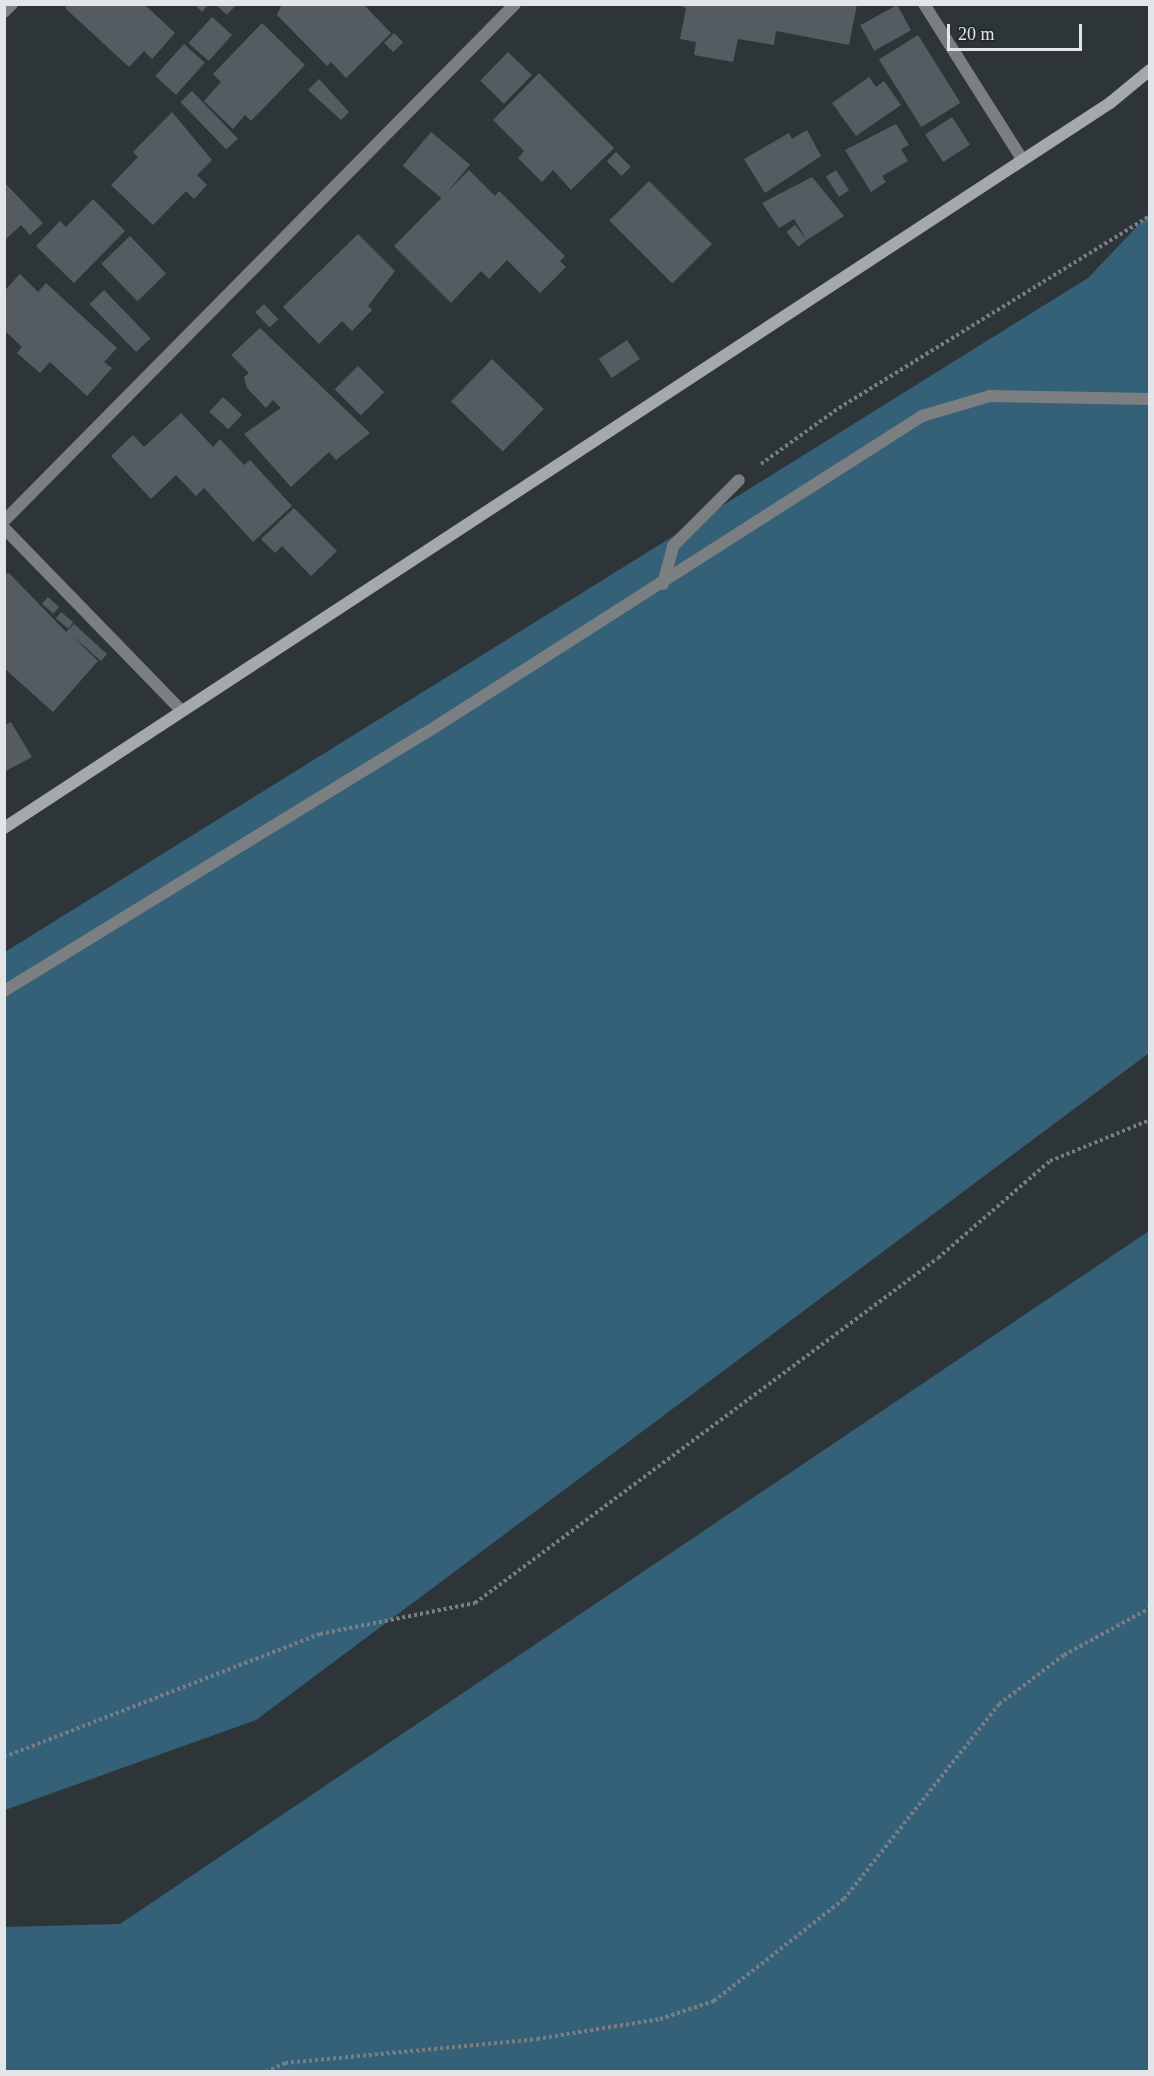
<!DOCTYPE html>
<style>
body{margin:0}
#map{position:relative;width:1154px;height:2076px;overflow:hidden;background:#2e3539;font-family:Georgia,serif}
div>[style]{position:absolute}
.green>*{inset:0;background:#356178}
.building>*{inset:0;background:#555c61;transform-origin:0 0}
.path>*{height:4px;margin-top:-2px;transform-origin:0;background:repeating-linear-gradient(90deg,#787e82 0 3px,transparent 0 6px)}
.lane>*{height:12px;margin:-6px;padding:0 6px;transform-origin:6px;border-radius:6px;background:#7b7f81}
.street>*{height:12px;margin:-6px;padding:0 6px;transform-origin:6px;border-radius:6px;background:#7b7f81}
.secondary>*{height:12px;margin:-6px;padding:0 6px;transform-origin:6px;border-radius:6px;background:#a3a9ac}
span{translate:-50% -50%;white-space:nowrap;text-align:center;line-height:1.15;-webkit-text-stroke:6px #242b2f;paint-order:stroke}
.frame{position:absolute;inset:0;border:6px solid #e2e6e9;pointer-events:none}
.scale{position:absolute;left:947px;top:24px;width:135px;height:27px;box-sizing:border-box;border:3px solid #e2e6e9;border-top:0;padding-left:8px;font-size:18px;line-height:21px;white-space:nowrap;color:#e2e6e9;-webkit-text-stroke:4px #242b2f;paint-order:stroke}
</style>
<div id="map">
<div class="green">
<div style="clip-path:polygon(1149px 214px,1149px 1053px,256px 1720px,5px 1810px,5px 952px,1088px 278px)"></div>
<div style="clip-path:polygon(1149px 1231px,1149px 2071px,5px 2071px,5px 1927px,120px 1924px)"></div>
</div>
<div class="building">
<div style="clip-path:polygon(68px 4px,144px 4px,175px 33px,152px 59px,144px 51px,129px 67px,65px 8px)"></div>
<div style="clip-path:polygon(194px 4px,209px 4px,202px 12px)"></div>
<div style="clip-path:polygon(215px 4px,237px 4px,227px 15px)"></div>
<div style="clip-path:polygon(282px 4px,363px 4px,391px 33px,346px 78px,331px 62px,327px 66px,277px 15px)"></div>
<div style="clip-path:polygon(676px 4px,857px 4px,849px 45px,776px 31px,774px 45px,738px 39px,733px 62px,694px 55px,696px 42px,680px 39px,686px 8px)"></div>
<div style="left:897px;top:5px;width:29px;height:42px;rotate:61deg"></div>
<div style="left:212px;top:17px;width:27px;height:35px;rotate:42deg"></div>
<div style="clip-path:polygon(262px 23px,305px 65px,251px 121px,245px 115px,233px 129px,204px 101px,221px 82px,213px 74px)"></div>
<div style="left:394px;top:33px;width:13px;height:14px;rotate:45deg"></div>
<div style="left:918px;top:35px;width:80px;height:46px;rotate:58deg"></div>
<div style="left:184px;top:44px;width:28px;height:43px;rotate:42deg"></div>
<div style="left:508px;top:52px;width:33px;height:40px;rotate:44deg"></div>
<div style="clip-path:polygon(539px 73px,614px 148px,571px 190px,553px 170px,542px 182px,518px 158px,524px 151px,493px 120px)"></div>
<div style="clip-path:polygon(869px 77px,876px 87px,884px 81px,901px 105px,856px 136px,832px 103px)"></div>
<div style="clip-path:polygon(319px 79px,349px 112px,341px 120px,308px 90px)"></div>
<div style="left:192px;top:91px;width:66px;height:16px;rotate:46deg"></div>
<div style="clip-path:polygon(172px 112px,212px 160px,197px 175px,207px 185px,194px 199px,186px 191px,153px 225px,111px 185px,138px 157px,133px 152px)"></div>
<div style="left:952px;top:117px;width:33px;height:32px;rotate:57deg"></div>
<div style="clip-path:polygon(896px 124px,909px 145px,901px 149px,908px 161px,882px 176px,886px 182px,871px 192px,845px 150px)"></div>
<div style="clip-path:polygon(807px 130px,821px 156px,765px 193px,744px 159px,789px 133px,792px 139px)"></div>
<div style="left:431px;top:132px;width:51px;height:44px;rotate:40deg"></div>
<div style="left:616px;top:152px;width:21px;height:13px;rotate:45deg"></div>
<div style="clip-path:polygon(469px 170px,495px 196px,499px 191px,565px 256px,560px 261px,566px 267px,540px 293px,507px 260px,489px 279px,481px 271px,451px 303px,394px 246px)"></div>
<div style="left:836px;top:170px;width:24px;height:12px;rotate:57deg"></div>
<div style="clip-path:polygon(812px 177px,844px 216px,807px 240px,794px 219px,779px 228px,762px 203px)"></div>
<div style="left:649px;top:181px;width:89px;height:56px;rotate:45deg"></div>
<div style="clip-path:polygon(4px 182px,43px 223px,30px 235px,21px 225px,4px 241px)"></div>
<div style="clip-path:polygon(93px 199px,125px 231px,74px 283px,36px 246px,60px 221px,66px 227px)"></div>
<div style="left:795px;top:225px;width:19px;height:11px;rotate:51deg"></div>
<div style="clip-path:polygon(358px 234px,395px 271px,368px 306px,372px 310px,352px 331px,342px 321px,319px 344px,283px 307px)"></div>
<div style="left:130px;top:236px;width:52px;height:40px;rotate:46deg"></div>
<div style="clip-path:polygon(20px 274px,38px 292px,46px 283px,117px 348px,104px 362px,112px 368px,87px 396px,50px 362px,40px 373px,17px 353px,22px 347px,4px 330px,4px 291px)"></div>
<div style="left:104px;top:290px;width:67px;height:20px;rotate:46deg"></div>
<div style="left:264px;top:304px;width:21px;height:12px;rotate:47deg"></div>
<div style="clip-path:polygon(260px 328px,370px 433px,336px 460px,329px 452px,291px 487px,244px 434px,281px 408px,273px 400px,266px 408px,247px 388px,244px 377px,249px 373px,231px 355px)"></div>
<div style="left:627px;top:340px;width:23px;height:34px;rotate:56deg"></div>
<div style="left:492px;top:359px;width:72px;height:59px;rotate:44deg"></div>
<div style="left:358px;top:366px;width:37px;height:33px;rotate:45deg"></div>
<div style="left:223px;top:397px;width:26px;height:20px;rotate:43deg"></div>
<div style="clip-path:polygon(181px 413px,213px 447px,220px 439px,244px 465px,250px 460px,292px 506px,253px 542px,204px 488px,196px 496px,176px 475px,151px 499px,111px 456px,133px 435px,144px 447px)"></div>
<div style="clip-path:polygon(294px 508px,337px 551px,311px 576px,282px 546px,275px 553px,261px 539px)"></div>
<div style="clip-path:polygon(9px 573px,66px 632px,74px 624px,107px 654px,101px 661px,70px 634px,98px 661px,53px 712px,4px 668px,4px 574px)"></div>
<div style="left:48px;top:597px;width:15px;height:9px;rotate:42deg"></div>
<div style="left:61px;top:612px;width:16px;height:8px;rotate:40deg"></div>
<div style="clip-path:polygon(11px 722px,32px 757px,4px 772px,4px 725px)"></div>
</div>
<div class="path">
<div style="left:761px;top:464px;width:96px;rotate:-35.7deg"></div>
<div style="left:839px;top:408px;width:365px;rotate:-31.7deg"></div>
<div style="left:4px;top:1757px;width:339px;rotate:-21.3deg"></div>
<div style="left:320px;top:1634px;width:158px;rotate:-11.3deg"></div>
<div style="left:475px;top:1603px;width:577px;rotate:-36.69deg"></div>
<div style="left:938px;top:1258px;width:148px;rotate:-40.9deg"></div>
<div style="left:1050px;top:1161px;width:108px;rotate:-22.3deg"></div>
<div style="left:266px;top:2072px;width:21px;rotate:-25deg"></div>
<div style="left:285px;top:2063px;width:253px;rotate:-5.4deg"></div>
<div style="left:537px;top:2039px;width:125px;rotate:-9.2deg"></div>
<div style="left:660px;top:2019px;width:57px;rotate:-18.4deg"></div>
<div style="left:714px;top:2001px;width:165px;rotate:-38.1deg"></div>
<div style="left:844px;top:1899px;width:249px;rotate:-51.5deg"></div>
<div style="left:999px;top:1704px;width:81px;rotate:-37deg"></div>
<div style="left:1064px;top:1655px;width:98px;rotate:-28.7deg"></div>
</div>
<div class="lane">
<div style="left:663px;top:584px;width:39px;rotate:-75deg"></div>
<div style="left:673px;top:546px;width:93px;rotate:-45deg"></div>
<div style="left:4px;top:991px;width:492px;rotate:-31.5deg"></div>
<div style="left:424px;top:734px;width:591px;rotate:-32.56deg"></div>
<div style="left:922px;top:416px;width:71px;rotate:-16.4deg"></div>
<div style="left:990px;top:396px;width:160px;rotate:1.1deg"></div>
</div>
<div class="street">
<div style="left:924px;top:4px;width:183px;rotate:57.7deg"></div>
<div style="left:4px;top:12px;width:11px;rotate:-45deg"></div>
<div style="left:4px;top:521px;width:727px;rotate:-45.33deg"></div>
<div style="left:4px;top:528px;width:255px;rotate:45.8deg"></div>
</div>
<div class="secondary">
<div style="left:4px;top:828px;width:1322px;rotate:-33.25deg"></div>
<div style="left:1110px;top:103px;width:52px;rotate:-39.5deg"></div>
</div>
<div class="frame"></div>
<div class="scale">20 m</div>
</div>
